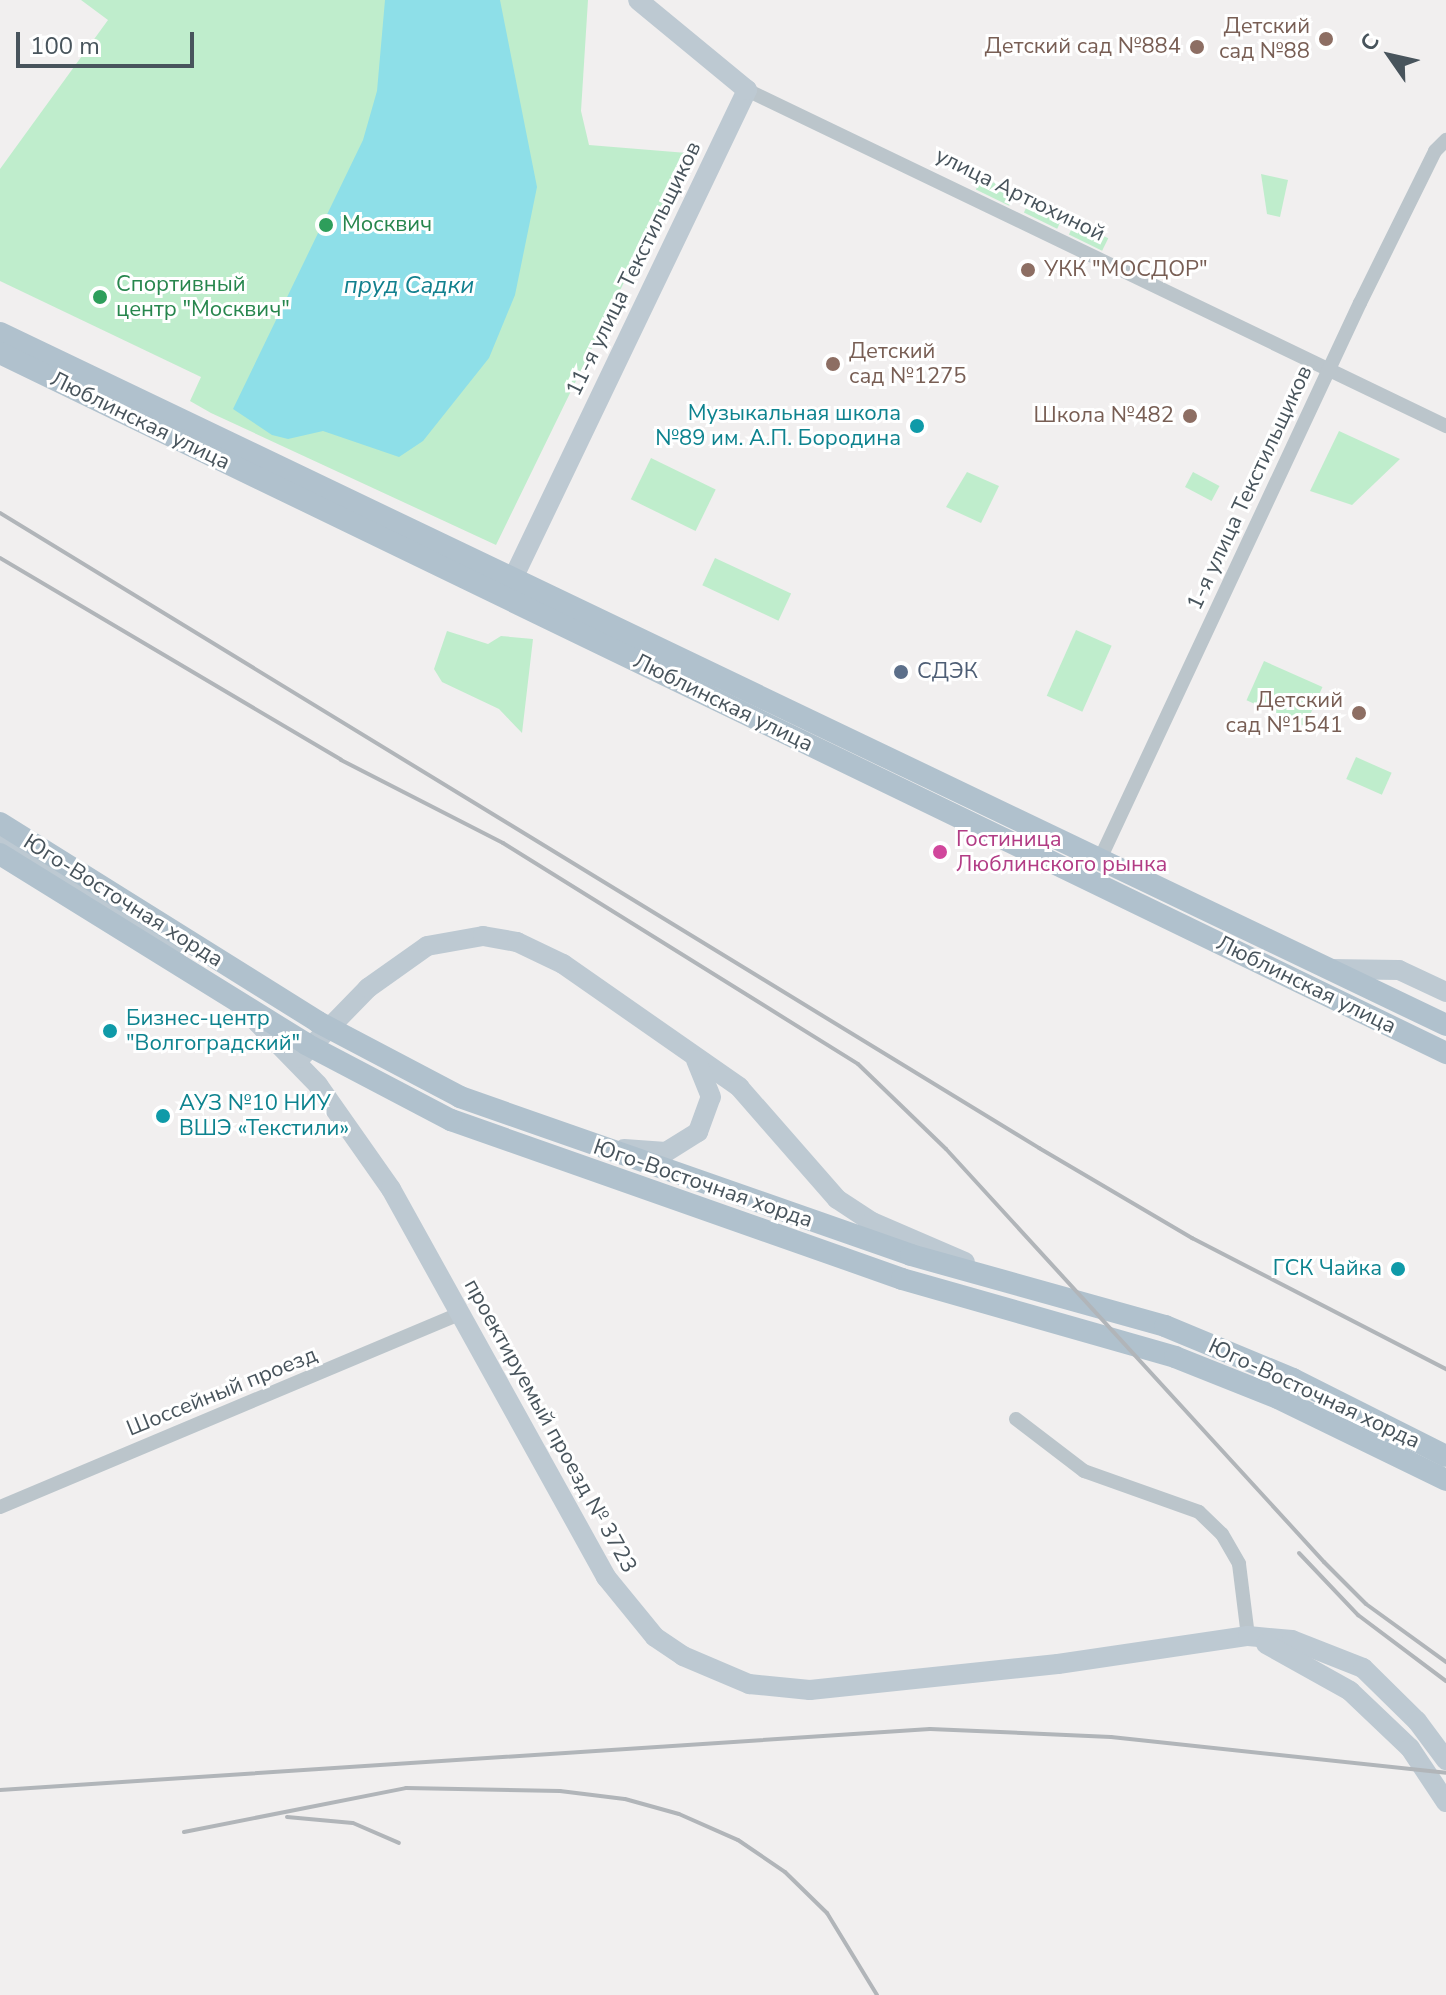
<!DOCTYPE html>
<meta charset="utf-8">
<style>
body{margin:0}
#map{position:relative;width:1446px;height:1995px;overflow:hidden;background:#f1efef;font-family:"Nunito Sans",sans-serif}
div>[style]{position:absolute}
.green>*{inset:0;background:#bfedcc;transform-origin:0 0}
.water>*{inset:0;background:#8edfe8}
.street>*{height:14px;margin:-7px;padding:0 7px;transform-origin:7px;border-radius:7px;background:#bbc5cb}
.secondary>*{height:20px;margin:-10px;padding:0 10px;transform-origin:10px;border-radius:10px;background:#bdc9d2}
.primary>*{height:22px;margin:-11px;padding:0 11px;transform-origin:11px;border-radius:11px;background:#b0c1cd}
.rail>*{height:4px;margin:-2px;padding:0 2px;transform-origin:2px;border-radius:2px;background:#b1b5b9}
.primary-bridge>*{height:22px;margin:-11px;padding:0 11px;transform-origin:11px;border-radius:11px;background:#b0c1cd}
.dots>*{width:22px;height:22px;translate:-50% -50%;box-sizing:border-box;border:4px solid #fff;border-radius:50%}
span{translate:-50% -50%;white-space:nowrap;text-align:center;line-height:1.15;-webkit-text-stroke:6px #fff;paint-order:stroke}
.education-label{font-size:22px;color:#785e54}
.right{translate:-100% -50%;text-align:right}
.left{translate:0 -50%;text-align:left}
.street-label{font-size:22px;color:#48545c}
.leisure-label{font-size:22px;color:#27864d}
.culture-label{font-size:22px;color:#0d838f}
.service-label{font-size:22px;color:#4e5e75}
.hotel-label{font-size:22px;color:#b23c85}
.water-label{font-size:24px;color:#12808e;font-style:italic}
.north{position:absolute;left:1350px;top:16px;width:80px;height:80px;-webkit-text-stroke:6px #fff;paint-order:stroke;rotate:304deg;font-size:22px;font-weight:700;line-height:32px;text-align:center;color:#48545c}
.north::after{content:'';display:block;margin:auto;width:28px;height:36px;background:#48545c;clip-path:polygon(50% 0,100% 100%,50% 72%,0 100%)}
.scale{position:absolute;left:16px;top:32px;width:178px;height:36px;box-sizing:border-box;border:4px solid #48545c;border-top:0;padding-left:10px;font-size:24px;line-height:28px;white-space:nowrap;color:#48545c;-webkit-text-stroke:6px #fff;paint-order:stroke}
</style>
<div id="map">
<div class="green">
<div style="clip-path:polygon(81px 0,588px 0,581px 111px,589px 145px,687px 153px,496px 545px,211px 413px,190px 401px,201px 377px,0 281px,0 169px,108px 20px)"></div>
<div style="clip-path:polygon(1261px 174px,1288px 180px,1280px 217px,1267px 214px)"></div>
<div style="left:982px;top:177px;width:37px;height:14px;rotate:26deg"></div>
<div style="left:1030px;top:200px;width:37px;height:14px;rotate:26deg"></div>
<div style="left:1075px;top:222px;width:37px;height:14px;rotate:26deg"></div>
<div style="clip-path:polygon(1339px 431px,1400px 459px,1352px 505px,1310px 491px)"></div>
<div style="left:651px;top:458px;width:72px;height:46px;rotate:26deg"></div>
<div style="clip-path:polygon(967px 472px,999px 486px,981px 523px,946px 507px)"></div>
<div style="left:1193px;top:472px;width:30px;height:17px;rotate:28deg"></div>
<div style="left:715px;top:558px;width:84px;height:30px;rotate:25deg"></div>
<div style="left:1076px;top:630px;width:39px;height:72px;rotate:24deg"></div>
<div style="clip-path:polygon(447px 631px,488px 644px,501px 636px,533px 639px,522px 733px,499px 709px,442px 682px,434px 669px)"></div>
<div style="left:1264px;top:661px;width:64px;height:43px;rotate:24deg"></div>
<div style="left:1356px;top:757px;width:39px;height:24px;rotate:24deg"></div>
</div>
<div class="water">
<div style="clip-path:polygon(385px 0,500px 0,537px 187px,515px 295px,489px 358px,423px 441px,399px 457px,323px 431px,288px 439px,272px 435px,233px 409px,363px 140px,377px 91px)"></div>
</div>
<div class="street">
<div style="left:747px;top:90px;width:776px;rotate:25.67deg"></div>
<div style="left:1100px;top:859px;width:614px;rotate:-64.94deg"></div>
<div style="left:1360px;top:303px;width:169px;rotate:-63.7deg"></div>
<div style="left:1435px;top:151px;width:16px;rotate:-45deg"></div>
<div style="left:1016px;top:1419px;width:86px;rotate:37.4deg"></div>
<div style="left:1084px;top:1471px;width:122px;rotate:19.6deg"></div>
<div style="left:1199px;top:1512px;width:32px;rotate:44deg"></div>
<div style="left:1222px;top:1534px;width:34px;rotate:60deg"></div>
<div style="left:1239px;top:1564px;width:73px;rotate:82.9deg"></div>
<div style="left:0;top:1507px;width:498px;rotate:-22.8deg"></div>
</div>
<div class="secondary">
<div style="left:506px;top:593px;width:558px;rotate:-64.4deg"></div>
<div style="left:747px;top:90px;width:141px;rotate:-140.5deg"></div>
<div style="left:0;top:839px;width:208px;rotate:32.9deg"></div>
<div style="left:1330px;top:969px;width:69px;rotate:0.8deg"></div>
<div style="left:1399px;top:970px;width:52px;rotate:25.1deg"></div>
<div style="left:251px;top:1016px;width:96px;rotate:45.8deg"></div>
<div style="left:318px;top:1085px;width:127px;rotate:54.9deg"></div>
<div style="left:391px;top:1189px;width:444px;rotate:61deg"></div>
<div style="left:606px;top:1577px;width:77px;rotate:50.8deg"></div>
<div style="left:655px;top:1637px;width:34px;rotate:34deg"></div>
<div style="left:683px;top:1656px;width:72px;rotate:23deg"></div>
<div style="left:749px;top:1684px;width:61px;rotate:5.6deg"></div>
<div style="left:810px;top:1690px;width:249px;rotate:-6deg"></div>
<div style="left:1058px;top:1664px;width:192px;rotate:-8.4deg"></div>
<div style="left:1248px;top:1636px;width:44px;rotate:5.2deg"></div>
<div style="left:1292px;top:1640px;width:76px;rotate:21.5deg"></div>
<div style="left:1363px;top:1668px;width:76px;rotate:44.5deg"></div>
<div style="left:1417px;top:1721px;width:49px;rotate:53.4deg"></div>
<div style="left:300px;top:1058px;width:98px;rotate:-45.8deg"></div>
<div style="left:368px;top:988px;width:72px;rotate:-35.4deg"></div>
<div style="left:427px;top:946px;width:57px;rotate:-10.1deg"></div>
<div style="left:483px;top:936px;width:35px;rotate:10deg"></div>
<div style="left:517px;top:942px;width:51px;rotate:25.6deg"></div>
<div style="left:563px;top:964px;width:215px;rotate:34.9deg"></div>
<div style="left:739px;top:1087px;width:149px;rotate:48.8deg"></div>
<div style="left:837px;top:1199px;width:42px;rotate:33.3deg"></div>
<div style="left:872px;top:1222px;width:101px;rotate:23.3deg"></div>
<div style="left:624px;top:1149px;width:42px;rotate:4.1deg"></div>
<div style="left:666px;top:1152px;width:38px;rotate:-32deg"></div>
<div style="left:698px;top:1132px;width:37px;rotate:-70deg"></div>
<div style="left:711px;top:1097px;width:40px;rotate:-112deg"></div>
<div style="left:1266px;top:1644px;width:96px;rotate:29.2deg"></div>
<div style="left:1350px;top:1691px;width:83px;rotate:43.5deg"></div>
<div style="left:1410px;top:1748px;width:65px;rotate:56.3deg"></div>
</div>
<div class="primary">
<div style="left:0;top:333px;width:1603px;rotate:25.57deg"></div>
<div style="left:0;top:353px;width:1607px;rotate:25.83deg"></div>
<div style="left:460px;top:1097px;width:478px;rotate:19.3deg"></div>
<div style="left:911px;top:1255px;width:264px;rotate:15.6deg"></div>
<div style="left:1165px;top:1326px;width:139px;rotate:22.5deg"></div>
<div style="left:1293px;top:1379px;width:171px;rotate:26.7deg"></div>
<div style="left:451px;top:1120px;width:478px;rotate:19.4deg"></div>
<div style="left:902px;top:1279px;width:284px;rotate:15.9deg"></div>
<div style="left:1175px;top:1357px;width:111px;rotate:21.7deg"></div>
<div style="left:1278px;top:1398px;width:187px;rotate:26deg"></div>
</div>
<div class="rail">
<div style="left:0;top:513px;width:1218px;rotate:31.43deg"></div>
<div style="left:1039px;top:1148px;width:178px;rotate:30.5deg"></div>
<div style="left:1192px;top:1238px;width:286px;rotate:27.3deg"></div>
<div style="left:0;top:558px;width:396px;rotate:30.6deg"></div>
<div style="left:341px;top:760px;width:182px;rotate:27.1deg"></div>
<div style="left:503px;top:843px;width:418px;rotate:31.9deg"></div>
<div style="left:858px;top:1064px;width:122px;rotate:44deg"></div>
<div style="left:946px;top:1149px;width:560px;rotate:47.53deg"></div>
<div style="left:1324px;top:1562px;width:59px;rotate:45deg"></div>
<div style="left:1366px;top:1604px;width:99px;rotate:35.9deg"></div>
<div style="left:1299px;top:1553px;width:86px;rotate:46.4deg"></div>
<div style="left:1358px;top:1615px;width:110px;rotate:36.9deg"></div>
<div style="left:0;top:1790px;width:932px;rotate:-3.75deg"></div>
<div style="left:930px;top:1729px;width:181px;rotate:2.5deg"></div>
<div style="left:1111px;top:1737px;width:337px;rotate:6.1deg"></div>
<div style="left:287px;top:1817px;width:66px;rotate:5.2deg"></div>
<div style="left:353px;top:1823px;width:50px;rotate:23.5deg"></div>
<div style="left:184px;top:1832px;width:226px;rotate:-11.2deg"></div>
<div style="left:406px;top:1788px;width:154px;rotate:1.1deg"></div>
<div style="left:560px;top:1791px;width:65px;rotate:7deg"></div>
<div style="left:625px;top:1799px;width:56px;rotate:15.5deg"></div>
<div style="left:679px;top:1814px;width:64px;rotate:23.8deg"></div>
<div style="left:738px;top:1840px;width:57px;rotate:34.2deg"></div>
<div style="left:785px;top:1872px;width:59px;rotate:44.3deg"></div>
<div style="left:827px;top:1913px;width:96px;rotate:58.6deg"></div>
</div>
<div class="primary-bridge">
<div style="left:0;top:823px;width:375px;rotate:32deg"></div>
<div style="left:318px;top:1022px;width:161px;rotate:27.8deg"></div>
<div style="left:0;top:854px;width:360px;rotate:31.8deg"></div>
<div style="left:306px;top:1044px;width:164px;rotate:27.7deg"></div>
</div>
<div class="dots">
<div style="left:1326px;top:39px;background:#8d6e63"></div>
<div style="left:1197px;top:47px;background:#8d6e63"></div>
<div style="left:326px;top:225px;background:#2e9e5b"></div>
<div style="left:1028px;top:270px;background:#8d6e63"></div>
<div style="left:100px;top:297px;background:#2e9e5b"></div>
<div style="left:833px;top:364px;background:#8d6e63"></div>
<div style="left:1190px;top:416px;background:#8d6e63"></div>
<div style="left:917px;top:426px;background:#0f9aa8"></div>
<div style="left:901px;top:672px;background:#5c6f8a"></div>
<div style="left:1359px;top:713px;background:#8d6e63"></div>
<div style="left:940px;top:852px;background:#d1479c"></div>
<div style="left:110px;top:1031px;background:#0f9aa8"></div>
<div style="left:163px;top:1116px;background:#0f9aa8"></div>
<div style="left:1398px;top:1269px;background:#0f9aa8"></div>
</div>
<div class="education-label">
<span class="right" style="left:1310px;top:39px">Детский<br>сад №88</span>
<span class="right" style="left:1181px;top:47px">Детский сад №884</span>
<span class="left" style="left:1044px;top:270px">УКК "МОСДОР"</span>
<span class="left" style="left:849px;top:364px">Детский<br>сад №1275</span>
<span class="right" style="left:1174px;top:416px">Школа №482</span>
<span class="right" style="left:1343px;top:713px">Детский<br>сад №1541</span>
</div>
<div class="street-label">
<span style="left:1020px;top:195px;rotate:26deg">улица Артюхиной</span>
<span style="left:634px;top:269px;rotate:-64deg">11-я улица Текстильщиков</span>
<span style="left:140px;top:421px;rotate:26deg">Люблинская улица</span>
<span style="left:1250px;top:488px;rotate:-65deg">1-я улица Текстильщиков</span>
<span style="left:723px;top:703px;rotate:26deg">Люблинская улица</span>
<span style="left:123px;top:901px;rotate:32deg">Юго-Восточная хорда</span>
<span style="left:1306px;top:985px;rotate:26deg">Люблинская улица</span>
<span style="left:703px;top:1184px;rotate:19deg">Юго-Восточная хорда</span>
<span style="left:222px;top:1392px;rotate:-22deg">Шоссейный проезд</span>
<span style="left:1314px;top:1394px;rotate:25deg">Юго-Восточная хорда</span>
<span style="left:550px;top:1426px;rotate:61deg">проектируемый проезд № 3723</span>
</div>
<div class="leisure-label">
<span class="left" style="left:342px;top:225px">Москвич</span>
<span class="left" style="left:116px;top:297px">Спортивный<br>центр "Москвич"</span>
</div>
<div class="culture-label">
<span class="right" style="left:901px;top:426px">Музыкальная школа<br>№89 им. А.П. Бородина</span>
<span class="left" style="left:126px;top:1031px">Бизнес-центр<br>"Волгоградский"</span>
<span class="left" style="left:179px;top:1116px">АУЗ №10 НИУ<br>ВШЭ «Текстили»</span>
<span class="right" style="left:1382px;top:1269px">ГСК Чайка</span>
</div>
<div class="service-label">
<span class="left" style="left:917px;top:672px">СДЭК</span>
</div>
<div class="hotel-label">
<span class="left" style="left:956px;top:852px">Гостиница<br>Люблинского рынка</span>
</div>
<div class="water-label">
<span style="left:409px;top:286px">пруд Садки</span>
</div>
<div class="north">С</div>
<div class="scale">100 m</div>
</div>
